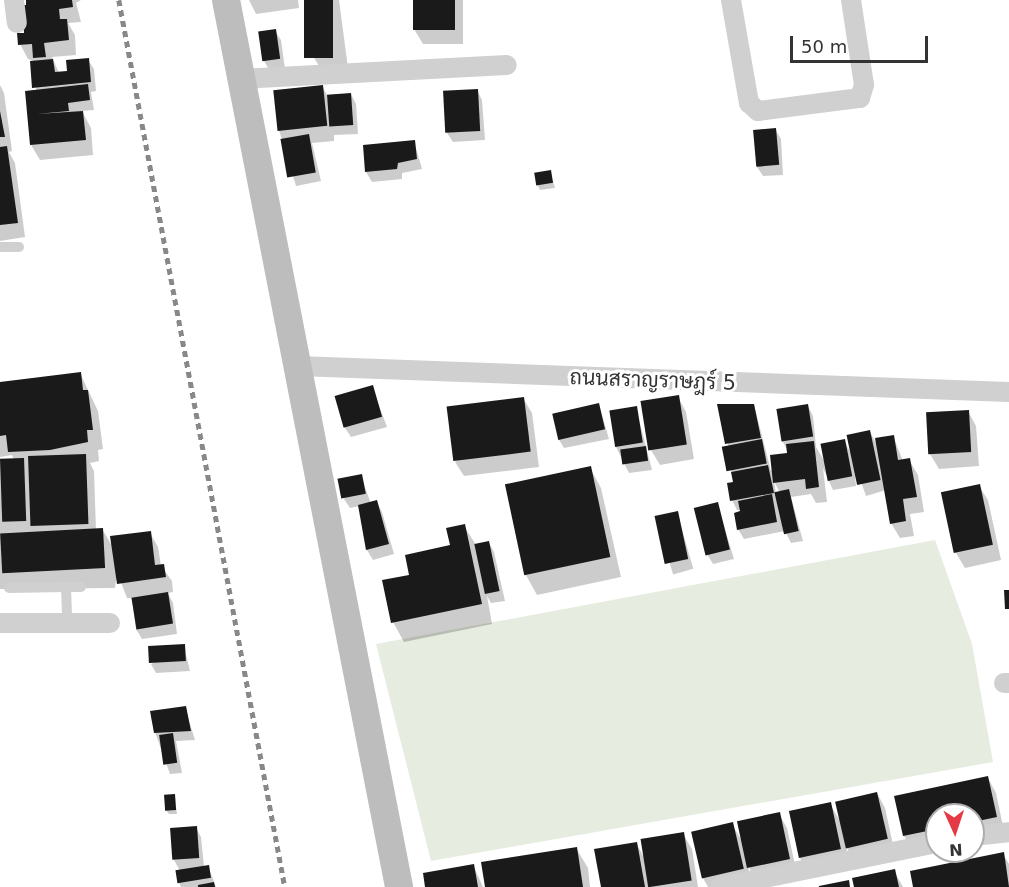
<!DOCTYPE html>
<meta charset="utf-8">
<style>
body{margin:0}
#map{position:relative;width:1009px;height:887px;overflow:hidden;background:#fff;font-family:"DejaVu Sans",Sarabun,sans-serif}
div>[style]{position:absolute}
.green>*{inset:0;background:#e6ecdf}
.shadow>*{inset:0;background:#0003;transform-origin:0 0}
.building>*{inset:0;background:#1a1a1a;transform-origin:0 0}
.lane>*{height:10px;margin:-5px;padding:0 5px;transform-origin:5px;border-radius:5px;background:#d0d0d0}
.street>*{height:20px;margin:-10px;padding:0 10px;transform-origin:10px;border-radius:10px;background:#d0d0d0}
.secondary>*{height:28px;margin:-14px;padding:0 14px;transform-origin:14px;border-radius:14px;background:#bdbdbd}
.rail>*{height:4.5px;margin-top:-2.25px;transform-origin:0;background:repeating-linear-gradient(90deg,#888 0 6px,transparent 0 10.5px)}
span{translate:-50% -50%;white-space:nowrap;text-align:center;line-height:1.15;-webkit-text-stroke:6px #fff;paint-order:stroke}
.street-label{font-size:21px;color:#333}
.north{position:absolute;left:925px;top:803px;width:60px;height:60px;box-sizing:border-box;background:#fff;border:2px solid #adadad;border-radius:50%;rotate:177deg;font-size:16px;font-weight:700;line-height:24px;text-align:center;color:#333}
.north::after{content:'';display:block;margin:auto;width:21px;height:27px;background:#e63946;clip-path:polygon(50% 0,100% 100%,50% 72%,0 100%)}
.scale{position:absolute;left:790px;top:36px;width:138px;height:27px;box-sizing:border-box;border:3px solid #333;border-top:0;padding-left:8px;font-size:18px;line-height:21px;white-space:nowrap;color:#333;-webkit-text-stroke:4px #fff;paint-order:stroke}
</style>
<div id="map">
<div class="green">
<div style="clip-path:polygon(935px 540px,972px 644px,993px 762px,431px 861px,376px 644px)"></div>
</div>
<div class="shadow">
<div style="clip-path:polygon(27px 0,81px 0,76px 3px,81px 22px,68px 23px,75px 35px,76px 55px,52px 57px,59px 73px,69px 72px,88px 60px,94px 69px,96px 91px,91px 92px,94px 110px,82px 111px,91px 128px,93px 155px,40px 160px,31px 145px,29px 117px,36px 91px,37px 62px,28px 59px,20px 44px,26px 34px)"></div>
<div style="clip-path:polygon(249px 0,298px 0,299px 8px,256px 14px)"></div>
<div style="clip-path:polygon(305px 0,339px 0,348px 68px,322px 71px,313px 56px)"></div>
<div style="clip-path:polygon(414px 0,463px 0,463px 44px,423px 44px,414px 29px)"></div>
<div style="clip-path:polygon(275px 31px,281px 40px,285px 69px,270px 71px,264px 61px)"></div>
<div style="clip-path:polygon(0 85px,4px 93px,12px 151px,9px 152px,15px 163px,25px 237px,0 241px)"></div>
<div style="clip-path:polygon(322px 86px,327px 95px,351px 94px,356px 104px,358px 134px,334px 135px,334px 141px,312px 143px,321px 181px,296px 186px,279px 130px)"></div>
<div style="clip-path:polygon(477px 90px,482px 100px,485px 140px,453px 142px,447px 133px)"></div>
<div style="clip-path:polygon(775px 129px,781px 139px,783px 175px,763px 176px,757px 167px)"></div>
<div style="clip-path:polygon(414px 141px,422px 169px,402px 173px,402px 179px,372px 182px,366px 172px,364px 146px)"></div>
<div style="clip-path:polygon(550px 171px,555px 188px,540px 190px,538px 186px)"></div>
<div style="clip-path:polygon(80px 373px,98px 411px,103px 449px,98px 450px,99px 461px,90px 463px,94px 471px,96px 530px,102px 529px,114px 549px,150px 533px,158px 547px,161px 566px,172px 581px,173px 592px,168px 593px,173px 603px,177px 634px,142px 639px,136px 629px,132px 598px,127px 598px,117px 572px,115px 588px,0 589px,0 460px,14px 460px,12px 455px,0 457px,0 384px)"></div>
<div style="clip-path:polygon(372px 387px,387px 427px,351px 437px,345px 428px)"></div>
<div style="clip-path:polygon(678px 397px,686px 412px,694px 459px,660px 465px,651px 450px)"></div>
<div style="clip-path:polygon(523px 398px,532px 413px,539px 467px,464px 476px,455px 462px)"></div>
<div style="clip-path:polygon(599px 405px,609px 439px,564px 448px,558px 438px)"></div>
<div style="clip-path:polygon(evenodd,719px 405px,754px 405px,771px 471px,789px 454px,782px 440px,778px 409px,808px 406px,813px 416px,816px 447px,825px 462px,844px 441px,852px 455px,870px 432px,878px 447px,893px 436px,903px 461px,909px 460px,918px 475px,924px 512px,910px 514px,914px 536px,900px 538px,891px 523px,886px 490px,866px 496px,854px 462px,856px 486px,833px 490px,823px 468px,827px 502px,816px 503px,811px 494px,791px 497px,803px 541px,791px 543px,785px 531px,744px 539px,738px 529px,741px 510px,737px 510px,732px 500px,735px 483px,724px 449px,729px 448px,719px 405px,774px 481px,780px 493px,776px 494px,774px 481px)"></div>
<div style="clip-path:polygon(636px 408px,652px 470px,629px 473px,616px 447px)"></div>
<div style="clip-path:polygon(968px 411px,976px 426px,979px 466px,939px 469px,930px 454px)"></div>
<div style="clip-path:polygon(590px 468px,601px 488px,621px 577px,537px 595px,526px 575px,506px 486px)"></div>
<div style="clip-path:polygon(361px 476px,371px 504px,377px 502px,382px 512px,394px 554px,373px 560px,367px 550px,360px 506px,350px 508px,344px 499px)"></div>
<div style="clip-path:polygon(979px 486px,988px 500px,1001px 560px,965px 568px,956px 553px,943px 493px)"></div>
<div style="clip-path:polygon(717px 503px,734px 559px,713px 564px,707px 554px)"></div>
<div style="left:677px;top:512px;width:59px;height:21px;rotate:74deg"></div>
<div style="clip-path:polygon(464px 526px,476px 545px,489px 543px,494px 552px,505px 601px,491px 603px,487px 596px,492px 624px,404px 642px,393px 622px,411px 576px,452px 546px)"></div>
<div style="clip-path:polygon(184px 646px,190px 671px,156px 673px,151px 664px)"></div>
<div style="clip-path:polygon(185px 708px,195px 740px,176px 741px,182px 773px,170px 774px,155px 732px)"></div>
<div style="clip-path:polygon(988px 778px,996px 793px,1004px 831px,973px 838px,973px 815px,937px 815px,937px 845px,913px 850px,904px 836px)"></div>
<div style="clip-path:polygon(877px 793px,885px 808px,895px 854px,855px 862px,846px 846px,849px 864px,809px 873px,800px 858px,830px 804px,840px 821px)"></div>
<div style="clip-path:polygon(174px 796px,177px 814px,169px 814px,166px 810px)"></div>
<div style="clip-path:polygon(779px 814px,787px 828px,797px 874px,757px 882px,748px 865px,751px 884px,708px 887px,703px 878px,732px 824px,742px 841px)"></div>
<div style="clip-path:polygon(196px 828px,201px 837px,204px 867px,208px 866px,216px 887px,181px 887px,179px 883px,180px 871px,174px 860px)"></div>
<div style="clip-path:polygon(683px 834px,692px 849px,698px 887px,603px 887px,636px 843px,645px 859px)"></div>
<div style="clip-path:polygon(576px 848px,588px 868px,590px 887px,487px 887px)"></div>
<div style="clip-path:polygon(1003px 854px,1009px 864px,1009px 887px,914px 887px)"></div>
<div style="clip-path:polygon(473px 865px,483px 887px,427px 887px)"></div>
<div style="clip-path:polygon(894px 871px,903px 887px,856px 887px)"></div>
</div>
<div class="building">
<div style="clip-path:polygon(26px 0,72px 0,73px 7px,59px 9px,60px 19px,67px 19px,69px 40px,44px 43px,46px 57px,33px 58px,32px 44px,18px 45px,17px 33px,24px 33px,22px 5px,26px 5px)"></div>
<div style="left:304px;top:0;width:29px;height:58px"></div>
<div style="left:413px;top:0;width:42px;height:30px"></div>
<div style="left:276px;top:29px;width:30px;height:18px;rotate:82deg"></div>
<div style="clip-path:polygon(89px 58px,91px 82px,32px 88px,30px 61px,53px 59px,55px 72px,67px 71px,66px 60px)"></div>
<div style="clip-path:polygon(88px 84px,90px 100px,68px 103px,69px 111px,37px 114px,83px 111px,86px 140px,30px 145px,25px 91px)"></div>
<div style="left:323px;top:85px;width:41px;height:50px;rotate:84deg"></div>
<div style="left:478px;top:89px;width:42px;height:35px;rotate:87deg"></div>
<div style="left:351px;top:93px;width:32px;height:24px;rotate:86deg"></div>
<div style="clip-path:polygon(0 111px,5px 137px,0 137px)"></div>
<div style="left:776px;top:128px;width:37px;height:23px;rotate:85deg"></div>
<div style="left:309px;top:134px;width:39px;height:29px;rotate:80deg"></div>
<div style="clip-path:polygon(415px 140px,417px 159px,398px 163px,397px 169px,365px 172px,363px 145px)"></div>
<div style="clip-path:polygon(7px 146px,18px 223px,0 225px,0 147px)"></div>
<div style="left:551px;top:170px;width:13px;height:17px;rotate:81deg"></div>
<div style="clip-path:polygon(81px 372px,83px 390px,88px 390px,93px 430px,87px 430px,88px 442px,50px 450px,8px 452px,6px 435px,0 436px,0 382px)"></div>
<div style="left:373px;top:385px;width:33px;height:40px;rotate:74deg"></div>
<div style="left:679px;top:395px;width:50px;height:39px;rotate:81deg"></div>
<div style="left:524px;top:397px;width:55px;height:78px;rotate:83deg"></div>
<div style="left:599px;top:403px;width:27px;height:48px;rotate:77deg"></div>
<div style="clip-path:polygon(717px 404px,754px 404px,761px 438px,725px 444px)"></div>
<div style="left:808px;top:404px;width:33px;height:32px;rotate:81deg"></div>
<div style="left:637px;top:406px;width:37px;height:28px;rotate:81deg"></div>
<div style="left:969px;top:410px;width:42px;height:43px;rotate:87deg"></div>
<div style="left:870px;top:430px;width:51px;height:24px;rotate:78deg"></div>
<div style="clip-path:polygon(894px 435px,898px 460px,910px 458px,917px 497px,903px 499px,906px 521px,890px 524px,875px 438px)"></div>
<div style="left:762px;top:439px;width:25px;height:41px;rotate:79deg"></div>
<div style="left:845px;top:439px;width:38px;height:25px;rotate:79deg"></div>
<div style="clip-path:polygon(814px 441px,819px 487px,806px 489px,805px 479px,773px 483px,770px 455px,787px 453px,786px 444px)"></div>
<div style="left:646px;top:446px;width:15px;height:26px;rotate:82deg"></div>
<div style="left:86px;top:454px;width:70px;height:58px;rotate:88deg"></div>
<div style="left:24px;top:458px;width:63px;height:24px;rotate:88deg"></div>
<div style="clip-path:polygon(768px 465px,774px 493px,730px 501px,727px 483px,733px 482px,731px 472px)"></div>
<div style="left:591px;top:466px;width:93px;height:88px;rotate:78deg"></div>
<div style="left:362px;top:474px;width:20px;height:25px;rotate:79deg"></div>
<div style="left:980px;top:484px;width:62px;height:40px;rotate:78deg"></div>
<div style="left:789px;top:489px;width:43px;height:15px;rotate:77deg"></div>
<div style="clip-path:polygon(772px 494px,777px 522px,737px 530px,734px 513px,740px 511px,738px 501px)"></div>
<div style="clip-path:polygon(377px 500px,389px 544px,366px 550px,358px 505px)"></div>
<div style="left:718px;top:502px;width:49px;height:25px;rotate:76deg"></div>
<div style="left:678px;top:511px;width:49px;height:24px;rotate:78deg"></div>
<div style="clip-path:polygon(465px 524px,482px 604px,391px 623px,382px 580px,409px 575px,405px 555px,450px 545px,446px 528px)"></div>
<div style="left:103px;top:528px;width:40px;height:103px;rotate:87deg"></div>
<div style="clip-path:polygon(151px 531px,155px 565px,164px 564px,166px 577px,117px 584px,110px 536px)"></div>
<div style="left:489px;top:541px;width:51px;height:15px;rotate:78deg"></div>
<div style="clip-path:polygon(1004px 590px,1009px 590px,1009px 609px,1005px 609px)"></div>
<div style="left:168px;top:592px;width:32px;height:37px;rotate:81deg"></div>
<div style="left:185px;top:644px;width:17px;height:37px;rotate:87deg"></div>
<div style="clip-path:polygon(186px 706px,191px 731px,154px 733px,150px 711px)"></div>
<div style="left:173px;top:733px;width:30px;height:14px;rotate:82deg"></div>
<div style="clip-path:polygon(988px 776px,997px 817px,973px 822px,973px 815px,937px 815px,937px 829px,903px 836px,894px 796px)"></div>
<div style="left:877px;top:792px;width:48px;height:43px;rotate:77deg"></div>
<div style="left:175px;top:794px;width:16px;height:11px;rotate:86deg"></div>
<div style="left:831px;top:802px;width:48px;height:43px;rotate:78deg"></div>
<div style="left:780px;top:812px;width:48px;height:44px;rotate:78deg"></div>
<div style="left:733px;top:822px;width:48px;height:43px;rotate:77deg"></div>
<div style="left:197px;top:826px;width:32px;height:27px;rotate:86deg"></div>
<div style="left:684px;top:832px;width:49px;height:44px;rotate:81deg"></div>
<div style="clip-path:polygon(637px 842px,645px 887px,601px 887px,594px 849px)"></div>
<div style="clip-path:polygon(577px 847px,583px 887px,485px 887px,481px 862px)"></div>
<div style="clip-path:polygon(1004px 852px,1009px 887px,913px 887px,910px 871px)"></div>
<div style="clip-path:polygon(474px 864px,478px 887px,425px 887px,423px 873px)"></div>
<div style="left:209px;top:865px;width:13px;height:34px;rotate:81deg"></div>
<div style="clip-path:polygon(895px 869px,899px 887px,854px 887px,852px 878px)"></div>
<div style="clip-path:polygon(849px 880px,850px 887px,819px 887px,819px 886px)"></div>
<div style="clip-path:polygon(214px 882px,215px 887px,198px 887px,198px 885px)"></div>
</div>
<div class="lane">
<div style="left:0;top:247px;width:19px"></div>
<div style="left:66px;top:587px;width:15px"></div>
<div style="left:9px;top:588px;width:57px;rotate:-1deg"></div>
<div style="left:66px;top:587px;width:37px;rotate:88deg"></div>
</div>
<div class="street">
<div style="left:14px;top:0;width:23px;rotate:83deg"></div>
<div style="left:731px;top:0;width:105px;rotate:80.1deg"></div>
<div style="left:749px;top:103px;width:12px;rotate:42deg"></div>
<div style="left:758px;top:111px;width:103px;rotate:-7.3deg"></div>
<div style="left:860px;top:98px;width:14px;rotate:-73deg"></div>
<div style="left:864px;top:85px;width:86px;rotate:-98.7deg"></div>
<div style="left:241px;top:79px;width:266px;rotate:-3deg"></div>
<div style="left:298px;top:366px;width:711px;rotate:2.09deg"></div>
<div style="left:0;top:623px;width:110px"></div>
<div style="left:1004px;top:683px;width:5px"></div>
<div style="left:973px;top:836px;width:36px;rotate:-6deg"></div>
<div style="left:720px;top:887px;width:221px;rotate:-11.5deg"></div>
</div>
<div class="secondary">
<div style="left:226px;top:0;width:904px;rotate:78.96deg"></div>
</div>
<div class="rail">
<div style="left:119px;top:0;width:902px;rotate:79.4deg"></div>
</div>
<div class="street-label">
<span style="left:653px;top:380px;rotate:2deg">ถนนสราญราษฎร์ 5</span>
</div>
<div class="north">N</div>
<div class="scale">50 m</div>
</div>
